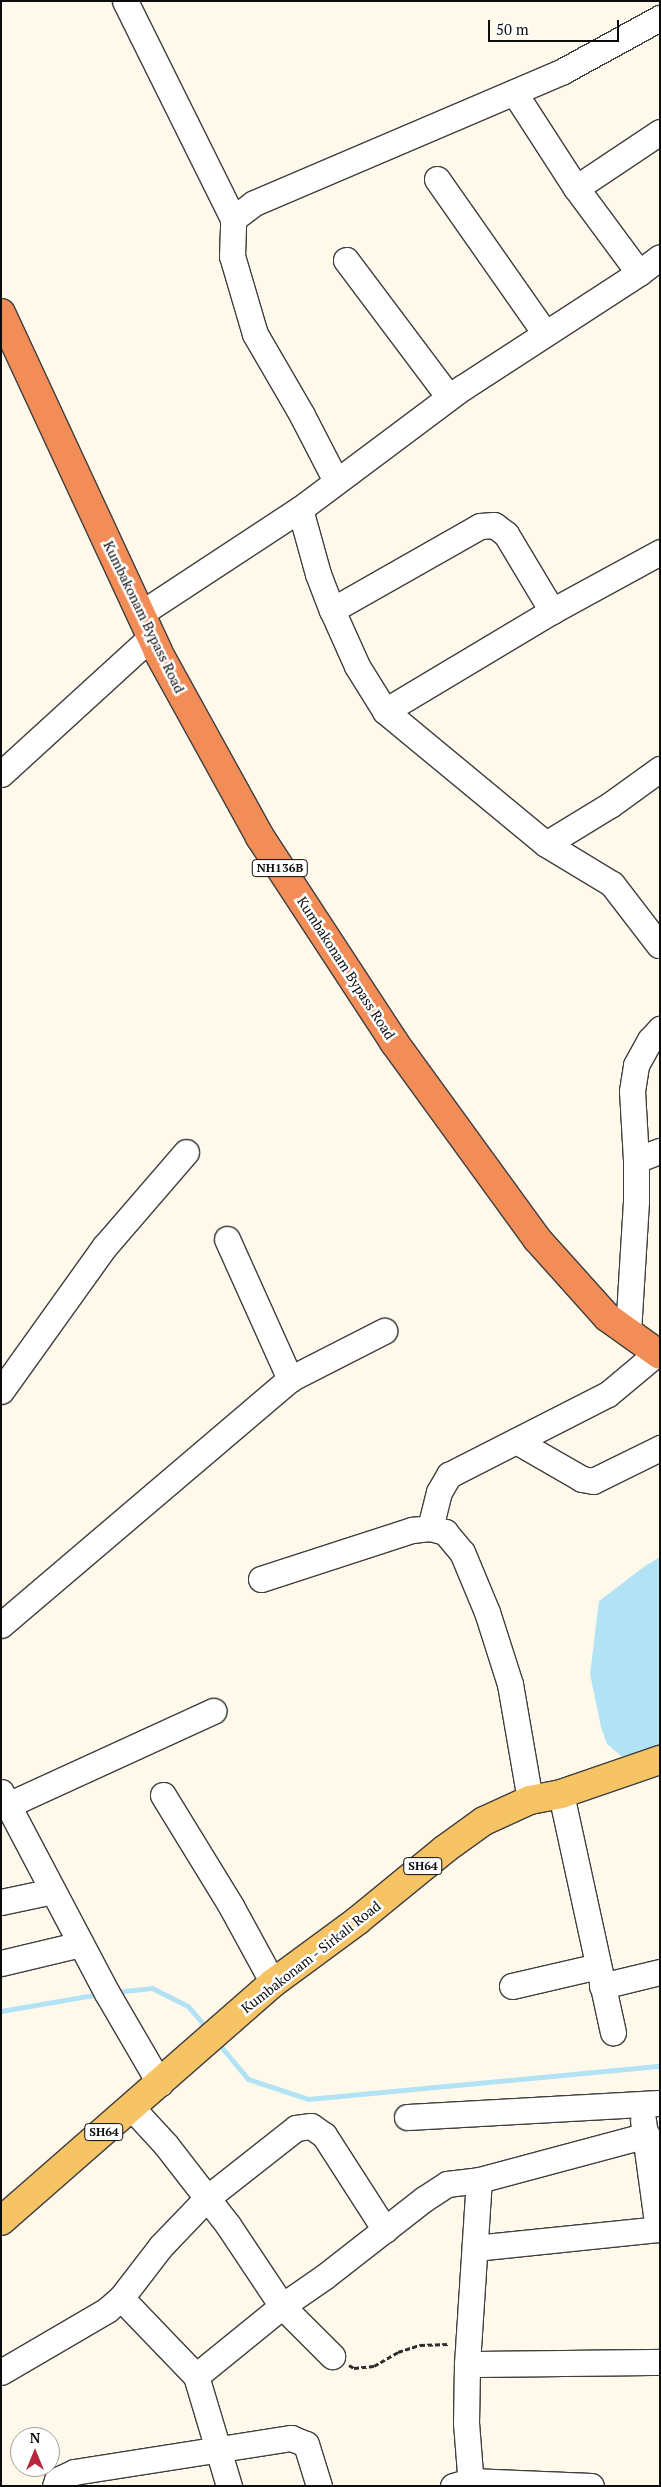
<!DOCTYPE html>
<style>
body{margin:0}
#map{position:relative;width:661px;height:2487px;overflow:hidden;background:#fff9ec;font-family:"PT Serif",serif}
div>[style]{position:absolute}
.water>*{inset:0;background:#b2e3f5}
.stream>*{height:5px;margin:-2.5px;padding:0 2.5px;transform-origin:2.5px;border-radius:2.5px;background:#b2e3f5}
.path>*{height:3px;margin-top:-1.5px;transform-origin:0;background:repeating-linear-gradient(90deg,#2e2e2e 0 5px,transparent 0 7.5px)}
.roads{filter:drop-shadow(1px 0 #3f3f3f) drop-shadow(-1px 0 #3f3f3f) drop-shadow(0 1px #3f3f3f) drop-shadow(0 -1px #3f3f3f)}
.minor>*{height:25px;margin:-12.5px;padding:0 12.5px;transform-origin:12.5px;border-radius:12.5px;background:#fff}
.major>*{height:28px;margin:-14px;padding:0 14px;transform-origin:14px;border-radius:14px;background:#f6c365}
.highway>*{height:28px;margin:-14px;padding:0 14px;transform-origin:14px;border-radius:14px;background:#f28d57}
span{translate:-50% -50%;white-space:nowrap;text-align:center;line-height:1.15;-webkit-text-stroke:5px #fff;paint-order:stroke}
.shield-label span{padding:1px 4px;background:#fff;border:1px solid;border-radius:4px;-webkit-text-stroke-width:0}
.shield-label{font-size:12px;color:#0c0c0c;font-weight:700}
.street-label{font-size:14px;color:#0c0c0c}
.frame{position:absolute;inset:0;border:2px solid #0c0c0c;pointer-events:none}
.north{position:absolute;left:10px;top:2427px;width:50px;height:50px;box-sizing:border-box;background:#fff;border:1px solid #9e9e9e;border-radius:50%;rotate:0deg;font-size:14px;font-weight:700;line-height:20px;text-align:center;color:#0c0c0c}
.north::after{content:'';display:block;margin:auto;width:18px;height:22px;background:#b9273e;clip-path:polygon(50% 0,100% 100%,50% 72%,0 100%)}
.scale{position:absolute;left:488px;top:20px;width:131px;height:22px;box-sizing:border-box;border:2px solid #0c0c0c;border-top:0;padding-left:6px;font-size:15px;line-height:18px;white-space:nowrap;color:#0c0c0c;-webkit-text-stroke:4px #fff;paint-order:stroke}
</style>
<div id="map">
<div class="water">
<div style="clip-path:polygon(660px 1557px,660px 1752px,621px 1756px,607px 1744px,601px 1727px,590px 1674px,599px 1601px,645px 1566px)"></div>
</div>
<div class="stream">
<div style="left:115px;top:1992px;width:37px;rotate:-6deg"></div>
<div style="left:152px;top:1988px;width:40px;rotate:26.6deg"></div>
<div style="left:188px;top:2006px;width:31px;rotate:50deg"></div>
<div style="left:1px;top:2011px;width:99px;rotate:-9.8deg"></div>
<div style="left:218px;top:2043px;width:47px;rotate:50.2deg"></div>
<div style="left:248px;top:2079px;width:63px;rotate:18.4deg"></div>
<div style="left:308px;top:2099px;width:354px;rotate:-5.4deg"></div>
</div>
<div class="path">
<div style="left:349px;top:2365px;width:6px;rotate:31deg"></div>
<div style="left:354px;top:2368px;width:20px;rotate:-6deg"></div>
<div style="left:374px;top:2366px;width:28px;rotate:-30deg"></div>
<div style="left:398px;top:2352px;width:23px;rotate:-18deg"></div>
<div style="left:420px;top:2345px;width:29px;rotate:-2deg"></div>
</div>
<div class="roads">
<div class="minor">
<div style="left:125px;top:1px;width:243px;rotate:63.6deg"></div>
<div style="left:437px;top:179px;width:188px;rotate:55deg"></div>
<div style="left:576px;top:188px;width:101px;rotate:-33.7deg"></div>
<div style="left:346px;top:260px;width:171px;rotate:53.1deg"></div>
<div style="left:639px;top:273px;width:26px;rotate:-37deg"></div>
<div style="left:336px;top:481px;width:74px;rotate:-117.3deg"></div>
<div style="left:302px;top:415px;width:94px;rotate:-120.1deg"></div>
<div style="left:255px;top:334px;width:81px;rotate:-106.4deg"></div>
<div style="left:232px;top:256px;width:37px;rotate:-88deg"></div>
<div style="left:233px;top:219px;width:26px;rotate:-37deg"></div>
<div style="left:254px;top:203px;width:336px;rotate:-23.1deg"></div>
<div style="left:563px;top:71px;width:111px;rotate:-28.7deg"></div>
<div style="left:300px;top:509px;width:67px;rotate:74.5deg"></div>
<div style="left:318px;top:574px;width:39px;rotate:69deg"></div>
<div style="left:332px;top:610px;width:61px;rotate:65.9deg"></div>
<div style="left:357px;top:666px;width:53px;rotate:58.1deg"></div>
<div style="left:385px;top:711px;width:209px;rotate:39.6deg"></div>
<div style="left:546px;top:844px;width:77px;rotate:31.2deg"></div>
<div style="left:612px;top:884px;width:77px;rotate:52.4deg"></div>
<div style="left:332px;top:610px;width:170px;rotate:-29.6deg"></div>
<div style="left:480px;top:526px;width:14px;rotate:-4deg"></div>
<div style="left:494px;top:525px;width:15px;rotate:37deg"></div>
<div style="left:506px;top:534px;width:90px;rotate:59.1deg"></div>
<div style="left:140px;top:614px;width:191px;rotate:-33.3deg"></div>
<div style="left:300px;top:509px;width:202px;rotate:-36.8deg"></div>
<div style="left:462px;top:388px;width:211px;rotate:-33deg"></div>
<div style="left:639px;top:273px;width:106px;rotate:-126.5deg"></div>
<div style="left:576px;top:188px;width:114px;rotate:-122.9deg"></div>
<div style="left:385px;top:711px;width:195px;rotate:-30.9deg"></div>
<div style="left:552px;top:611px;width:123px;rotate:-28.6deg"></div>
<div style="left:1px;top:774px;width:203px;rotate:-42.4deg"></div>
<div style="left:546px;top:844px;width:75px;rotate:-31.4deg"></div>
<div style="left:610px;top:805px;width:62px;rotate:-35.8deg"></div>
<div style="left:636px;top:1160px;width:26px;rotate:-21deg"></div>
<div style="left:227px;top:1239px;width:154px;rotate:65.8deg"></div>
<div style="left:628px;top:1332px;width:131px;rotate:-86.5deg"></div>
<div style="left:636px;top:1201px;width:41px;rotate:-90deg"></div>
<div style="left:636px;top:1160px;width:69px;rotate:-93.3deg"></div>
<div style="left:632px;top:1091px;width:26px;rotate:-81deg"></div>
<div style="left:636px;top:1065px;width:29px;rotate:-61deg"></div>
<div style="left:650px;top:1040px;width:15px;rotate:-48deg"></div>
<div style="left:1px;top:1391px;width:178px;rotate:-54.4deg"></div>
<div style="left:105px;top:1246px;width:124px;rotate:-49.2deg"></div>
<div style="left:516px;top:1441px;width:76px;rotate:29.9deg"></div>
<div style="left:582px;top:1479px;width:11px;rotate:10deg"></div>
<div style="left:593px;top:1481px;width:75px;rotate:-26.2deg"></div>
<div style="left:430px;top:1528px;width:37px;rotate:-76deg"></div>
<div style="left:439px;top:1492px;width:20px;rotate:-60deg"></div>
<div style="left:449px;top:1475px;width:178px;rotate:-27deg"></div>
<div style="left:608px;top:1394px;width:64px;rotate:-39.9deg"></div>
<div style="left:261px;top:1579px;width:159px;rotate:-18deg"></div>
<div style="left:412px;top:1530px;width:18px;rotate:-6deg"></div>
<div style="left:430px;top:1528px;width:16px;rotate:15deg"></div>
<div style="left:445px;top:1532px;width:26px;rotate:50deg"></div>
<div style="left:462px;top:1552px;width:65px;rotate:67.4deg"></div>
<div style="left:487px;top:1612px;width:76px;rotate:72.3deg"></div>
<div style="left:510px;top:1684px;width:118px;rotate:80.2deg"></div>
<div style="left:1px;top:1625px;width:380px;rotate:-40.4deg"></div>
<div style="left:290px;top:1379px;width:106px;rotate:-27.1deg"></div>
<div style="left:1px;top:1792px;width:227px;rotate:62.2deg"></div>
<div style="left:107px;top:1993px;width:105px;rotate:59.8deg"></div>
<div style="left:561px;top:1794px;width:244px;rotate:77.7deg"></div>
<div style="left:163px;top:1795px;width:130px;rotate:58.5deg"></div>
<div style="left:231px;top:1906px;width:88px;rotate:61.4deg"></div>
<div style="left:8px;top:1805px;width:226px;rotate:-24.6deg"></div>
<div style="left:1px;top:1902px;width:53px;rotate:-11.9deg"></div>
<div style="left:1px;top:1963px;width:82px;rotate:-13.4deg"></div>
<div style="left:512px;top:1986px;width:88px;rotate:-13.1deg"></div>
<div style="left:602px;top:1986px;width:60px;rotate:-13.6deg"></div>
<div style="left:132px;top:2108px;width:50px;rotate:47.4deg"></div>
<div style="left:166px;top:2145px;width:101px;rotate:52.2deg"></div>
<div style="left:228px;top:2225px;width:97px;rotate:56.3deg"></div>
<div style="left:282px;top:2306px;width:71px;rotate:45deg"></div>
<div style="left:407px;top:2117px;width:253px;rotate:-3.2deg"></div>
<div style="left:643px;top:2120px;width:110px;rotate:82.2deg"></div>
<div style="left:475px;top:2248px;width:186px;rotate:-5.9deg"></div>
<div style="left:121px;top:2298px;width:108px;rotate:46.1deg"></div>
<div style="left:196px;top:2376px;width:115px;rotate:73.3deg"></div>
<div style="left:467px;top:2364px;width:193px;rotate:-0.6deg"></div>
<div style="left:1px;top:2372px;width:123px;rotate:-30.3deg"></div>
<div style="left:107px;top:2310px;width:18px;rotate:-41deg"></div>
<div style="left:121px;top:2298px;width:66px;rotate:-52.4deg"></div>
<div style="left:161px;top:2246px;width:66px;rotate:-46.2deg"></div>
<div style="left:207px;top:2198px;width:113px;rotate:-38.2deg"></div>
<div style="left:296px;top:2128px;width:15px;rotate:-8deg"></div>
<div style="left:311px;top:2126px;width:16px;rotate:35deg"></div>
<div style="left:324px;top:2135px;width:113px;rotate:57.3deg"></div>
<div style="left:196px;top:2376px;width:111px;rotate:-39.1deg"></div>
<div style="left:282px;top:2306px;width:51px;rotate:-34.6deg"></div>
<div style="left:324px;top:2277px;width:127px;rotate:-38deg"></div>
<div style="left:424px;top:2199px;width:27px;rotate:-33deg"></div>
<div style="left:447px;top:2184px;width:32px;rotate:-7deg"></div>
<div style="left:479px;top:2180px;width:174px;rotate:-15deg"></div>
<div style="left:55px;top:2486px;width:6px;rotate:-72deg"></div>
<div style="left:57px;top:2480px;width:19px;rotate:-25deg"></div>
<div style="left:74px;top:2472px;width:220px;rotate:-8.9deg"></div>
<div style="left:291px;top:2438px;width:16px;rotate:22deg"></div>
<div style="left:306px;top:2444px;width:44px;rotate:72.8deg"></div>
<div style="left:453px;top:2486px;width:18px;rotate:-16deg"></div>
<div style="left:470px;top:2481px;width:121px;rotate:2.4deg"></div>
<div style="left:471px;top:2486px;width:63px;rotate:-94.5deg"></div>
<div style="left:466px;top:2423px;width:59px;rotate:-89deg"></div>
<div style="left:467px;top:2364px;width:184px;rotate:-86.3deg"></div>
</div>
<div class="major">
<div style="left:1px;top:2221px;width:361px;rotate:-41.2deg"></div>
<div style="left:273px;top:1983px;width:104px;rotate:-36.4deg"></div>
<div style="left:357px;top:1921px;width:114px;rotate:-39.3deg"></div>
<div style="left:445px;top:1849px;width:48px;rotate:-35.7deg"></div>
<div style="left:484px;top:1821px;width:51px;rotate:-24.5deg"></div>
<div style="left:530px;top:1800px;width:32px;rotate:-11deg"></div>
<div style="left:561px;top:1794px;width:105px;rotate:-19deg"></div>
</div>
<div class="highway">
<div style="left:1px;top:313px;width:374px;rotate:65.1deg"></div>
<div style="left:158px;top:652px;width:211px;rotate:61.1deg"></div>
<div style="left:260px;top:837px;width:245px;rotate:56.8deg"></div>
<div style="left:394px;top:1042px;width:243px;rotate:54deg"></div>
<div style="left:537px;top:1239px;width:105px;rotate:48.1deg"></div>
<div style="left:607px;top:1317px;width:65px;rotate:35.6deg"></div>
</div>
</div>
<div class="shield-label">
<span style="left:280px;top:868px">NH136B</span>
<span style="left:423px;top:1866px">SH64</span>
<span style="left:104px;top:2132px">SH64</span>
</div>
<div class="street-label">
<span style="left:144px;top:617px;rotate:64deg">Kumbakonam Bypass Road</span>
<span style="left:346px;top:968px;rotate:57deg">Kumbakonam Bypass Road</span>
<span style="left:311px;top:1957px;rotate:-38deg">Kumbakonam - Sirkali Road</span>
</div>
<div class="frame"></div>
<div class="north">N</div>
<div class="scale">50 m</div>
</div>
